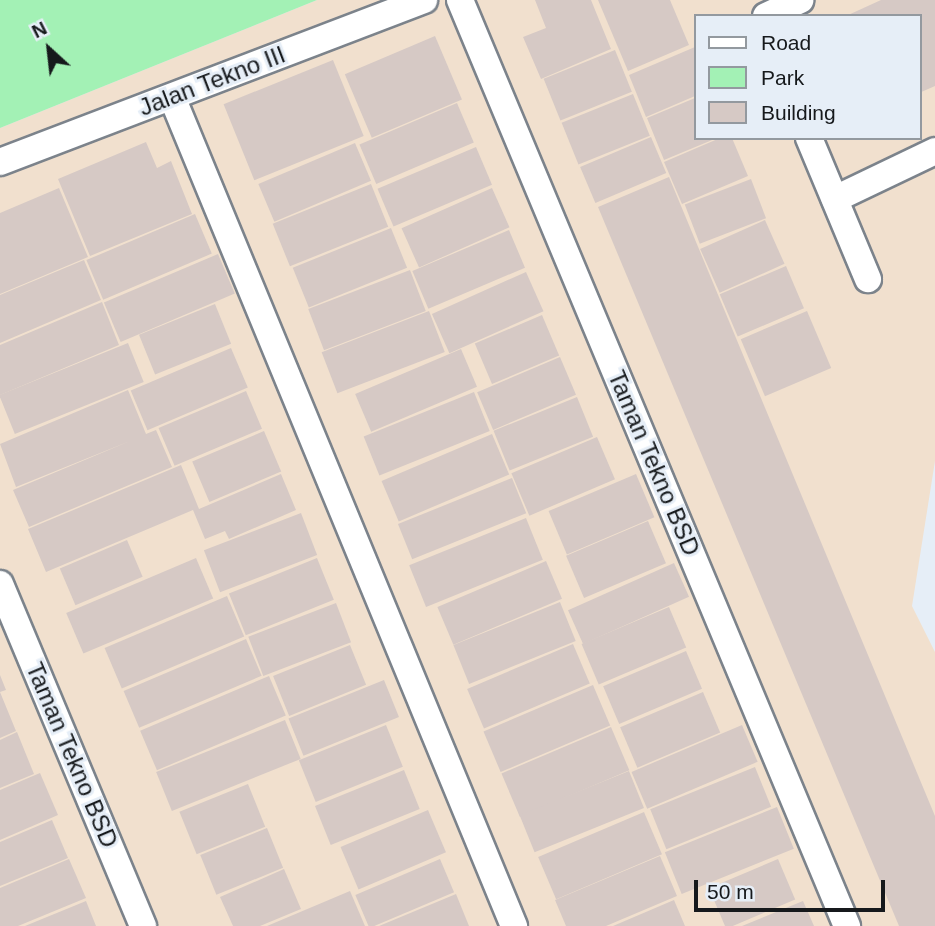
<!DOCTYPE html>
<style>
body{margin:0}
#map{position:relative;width:935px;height:926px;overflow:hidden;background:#e6eef7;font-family:Arial,sans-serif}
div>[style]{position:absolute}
.industrial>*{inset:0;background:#f1e0ce}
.green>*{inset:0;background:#a3f1b5}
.building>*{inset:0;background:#d6c9c5;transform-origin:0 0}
.roads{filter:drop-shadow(2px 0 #7c838b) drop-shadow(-2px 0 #7c838b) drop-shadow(0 2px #7c838b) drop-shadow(0 -2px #7c838b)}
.minor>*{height:26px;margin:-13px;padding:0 13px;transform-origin:13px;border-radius:13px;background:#fff}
span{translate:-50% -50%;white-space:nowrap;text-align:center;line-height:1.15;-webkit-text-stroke:6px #e6eef7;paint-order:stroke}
.street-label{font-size:24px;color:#16191c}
.legend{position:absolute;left:694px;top:14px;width:228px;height:126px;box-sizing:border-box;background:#e6eef7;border:2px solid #93999f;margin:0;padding:9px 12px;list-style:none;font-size:21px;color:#16191c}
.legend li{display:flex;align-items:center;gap:14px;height:35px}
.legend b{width:35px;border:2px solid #93999f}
.north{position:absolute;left:14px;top:14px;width:70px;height:70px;-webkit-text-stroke:5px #e6eef7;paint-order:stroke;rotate:333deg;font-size:19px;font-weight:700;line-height:28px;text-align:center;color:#16191c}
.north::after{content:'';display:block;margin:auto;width:24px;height:32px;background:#16191c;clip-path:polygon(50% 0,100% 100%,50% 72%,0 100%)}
.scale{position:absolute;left:694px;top:880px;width:191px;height:32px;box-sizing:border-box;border:4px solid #16191c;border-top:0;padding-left:9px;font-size:21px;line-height:24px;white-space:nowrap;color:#16191c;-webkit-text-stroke:5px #e6eef7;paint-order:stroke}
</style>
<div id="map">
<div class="industrial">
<div style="clip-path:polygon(evenodd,317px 0,935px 0,935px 461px,912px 606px,935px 652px,935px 926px,0 926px,0 128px,317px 0,695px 16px,919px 16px,919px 138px,695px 138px,695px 16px)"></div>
</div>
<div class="green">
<div style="clip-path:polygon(0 0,317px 0,0 128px)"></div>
</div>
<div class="building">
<div style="clip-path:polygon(535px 0,591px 0,611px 49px,541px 79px,523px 37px,546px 28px)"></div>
<div style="clip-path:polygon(598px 0,670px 0,689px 45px,628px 71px)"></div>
<div style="clip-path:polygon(881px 0,935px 0,935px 86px,919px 93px,919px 16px,846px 16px)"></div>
<div style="left:435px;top:36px;width:69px;height:98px;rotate:67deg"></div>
<div style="clip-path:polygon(695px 47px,695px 96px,646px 117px,629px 75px)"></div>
<div style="left:615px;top:50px;width:45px;height:77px;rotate:68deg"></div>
<div style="left:333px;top:60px;width:82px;height:118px;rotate:68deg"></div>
<div style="left:633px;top:94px;width:45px;height:77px;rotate:68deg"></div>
<div style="clip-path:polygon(695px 98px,695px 138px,717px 138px,664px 160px,647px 118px)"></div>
<div style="left:457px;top:103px;width:43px;height:106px;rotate:67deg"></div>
<div style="left:651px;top:137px;width:39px;height:77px;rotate:67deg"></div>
<div style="clip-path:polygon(720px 138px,732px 138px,748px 176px,682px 204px,664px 162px)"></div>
<div style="clip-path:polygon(146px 142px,157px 168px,171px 161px,192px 214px,90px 256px,58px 179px)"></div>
<div style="left:355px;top:143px;width:41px;height:105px;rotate:67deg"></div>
<div style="left:476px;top:147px;width:41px;height:107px;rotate:67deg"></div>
<div style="clip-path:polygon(669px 177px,935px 816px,935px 926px,899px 926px,598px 207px)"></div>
<div style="left:751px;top:179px;width:42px;height:71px;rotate:69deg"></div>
<div style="left:371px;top:184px;width:46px;height:106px;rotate:68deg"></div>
<div style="clip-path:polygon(59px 188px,88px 257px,0 294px,0 213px)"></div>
<div style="left:492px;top:188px;width:43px;height:99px;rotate:66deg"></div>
<div style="left:195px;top:214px;width:43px;height:118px;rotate:67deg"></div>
<div style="left:765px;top:220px;width:48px;height:71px;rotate:66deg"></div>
<div style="left:391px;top:228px;width:43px;height:106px;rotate:68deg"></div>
<div style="left:509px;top:230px;width:41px;height:105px;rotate:67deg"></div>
<div style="left:218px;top:254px;width:43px;height:124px;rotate:67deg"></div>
<div style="clip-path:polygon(84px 260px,101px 300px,0 343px,0 295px)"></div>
<div style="left:786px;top:266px;width:46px;height:72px;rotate:67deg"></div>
<div style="left:410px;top:270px;width:44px;height:109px;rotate:69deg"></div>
<div style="left:526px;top:272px;width:43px;height:103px;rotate:66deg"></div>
<div style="clip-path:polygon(102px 302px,119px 345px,0 395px,0 345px)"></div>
<div style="left:215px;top:304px;width:43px;height:82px;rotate:68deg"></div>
<div style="left:429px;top:311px;width:44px;height:115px;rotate:69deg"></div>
<div style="left:807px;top:311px;width:62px;height:72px;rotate:67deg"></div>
<div style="left:542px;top:315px;width:44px;height:73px;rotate:67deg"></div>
<div style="left:128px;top:343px;width:42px;height:139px;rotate:68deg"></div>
<div style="left:231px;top:348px;width:43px;height:109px;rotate:67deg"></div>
<div style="left:461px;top:349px;width:41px;height:115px;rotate:67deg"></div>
<div style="left:560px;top:357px;width:41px;height:90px;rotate:67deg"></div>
<div style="clip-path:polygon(128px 390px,146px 434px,156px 430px,172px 467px,29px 527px,13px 490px,130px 441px,16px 487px,0 444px)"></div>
<div style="left:246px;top:391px;width:41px;height:95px;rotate:67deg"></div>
<div style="left:474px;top:392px;width:42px;height:119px;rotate:68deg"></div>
<div style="left:577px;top:397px;width:43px;height:90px;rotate:68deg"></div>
<div style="left:264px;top:431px;width:44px;height:78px;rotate:67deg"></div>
<div style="left:492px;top:434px;width:44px;height:120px;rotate:67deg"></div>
<div style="left:597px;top:437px;width:46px;height:93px;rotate:67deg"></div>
<div style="clip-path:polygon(181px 465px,199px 509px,281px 474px,296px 510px,229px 539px,225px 531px,205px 539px,193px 510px,46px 572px,28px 529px)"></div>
<div style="left:636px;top:474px;width:47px;height:95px;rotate:67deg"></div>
<div style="left:512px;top:478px;width:38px;height:123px;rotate:68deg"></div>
<div style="left:301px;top:513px;width:45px;height:104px;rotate:69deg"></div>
<div style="left:526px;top:518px;width:45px;height:126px;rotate:68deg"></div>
<div style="left:648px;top:521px;width:46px;height:89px;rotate:67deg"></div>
<div style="left:127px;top:540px;width:40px;height:73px;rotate:67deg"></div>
<div style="left:196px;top:558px;width:44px;height:141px;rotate:67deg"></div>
<div style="left:317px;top:558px;width:45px;height:95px;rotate:68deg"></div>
<div style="left:546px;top:561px;width:41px;height:118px;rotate:67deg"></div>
<div style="left:674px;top:563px;width:37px;height:116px;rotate:66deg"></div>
<div style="left:227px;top:596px;width:44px;height:133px;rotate:67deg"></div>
<div style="left:560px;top:602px;width:42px;height:115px;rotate:68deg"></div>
<div style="left:336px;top:603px;width:42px;height:94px;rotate:69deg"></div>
<div style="left:669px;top:607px;width:44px;height:95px;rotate:67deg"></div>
<div style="left:246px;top:639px;width:40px;height:133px;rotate:67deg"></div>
<div style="left:573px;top:644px;width:43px;height:115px;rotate:67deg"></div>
<div style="left:350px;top:645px;width:43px;height:83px;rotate:68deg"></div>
<div style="left:686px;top:651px;width:41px;height:90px;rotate:67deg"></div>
<div style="clip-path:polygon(0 675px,6px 690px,0 692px,16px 731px,0 738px)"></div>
<div style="left:269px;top:676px;width:43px;height:140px;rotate:67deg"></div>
<div style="left:384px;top:680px;width:40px;height:103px;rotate:68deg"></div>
<div style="left:593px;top:685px;width:44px;height:119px;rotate:67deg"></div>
<div style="left:703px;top:692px;width:44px;height:90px;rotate:67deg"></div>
<div style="left:285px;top:720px;width:42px;height:139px;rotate:68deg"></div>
<div style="left:386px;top:725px;width:45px;height:94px;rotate:68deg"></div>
<div style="left:742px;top:725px;width:40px;height:120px;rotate:67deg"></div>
<div style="left:611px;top:727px;width:47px;height:119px;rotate:67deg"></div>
<div style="clip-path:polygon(17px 732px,34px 774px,0 788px,0 740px)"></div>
<div style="left:755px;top:767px;width:43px;height:113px;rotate:68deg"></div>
<div style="left:404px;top:770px;width:42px;height:96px;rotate:68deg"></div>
<div style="left:629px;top:771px;width:40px;height:118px;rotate:68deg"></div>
<div style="clip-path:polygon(40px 773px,58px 815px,0 840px,0 790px)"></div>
<div style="left:248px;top:784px;width:46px;height:74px;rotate:68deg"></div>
<div style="left:777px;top:807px;width:45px;height:121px;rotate:68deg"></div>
<div style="left:428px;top:810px;width:46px;height:95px;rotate:67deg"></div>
<div style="left:644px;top:812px;width:46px;height:115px;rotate:67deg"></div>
<div style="clip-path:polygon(52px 820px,68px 858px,0 886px,0 842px)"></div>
<div style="left:267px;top:828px;width:43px;height:72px;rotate:68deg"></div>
<div style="clip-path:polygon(660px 856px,677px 896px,606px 926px,566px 926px,555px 900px)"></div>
<div style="clip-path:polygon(69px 859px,86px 898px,18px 926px,0 926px,0 888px)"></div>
<div style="left:440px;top:859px;width:36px;height:92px;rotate:67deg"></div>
<div style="left:778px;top:859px;width:44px;height:75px;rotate:67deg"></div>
<div style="clip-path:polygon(284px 869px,301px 909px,260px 926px,233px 926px,220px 897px)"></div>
<div style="clip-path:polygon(350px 891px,365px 926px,267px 926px)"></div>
<div style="clip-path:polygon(456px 894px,469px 926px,379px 926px)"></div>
<div style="clip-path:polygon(674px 900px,685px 926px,613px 926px)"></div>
<div style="clip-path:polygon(86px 901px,96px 926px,25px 926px)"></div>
<div style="clip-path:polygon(803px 901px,814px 926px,742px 926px)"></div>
</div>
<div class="roads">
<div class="minor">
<div style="left:460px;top:0;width:1004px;rotate:67.32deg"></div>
<div style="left:766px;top:16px;width:38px;rotate:-25deg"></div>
<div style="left:172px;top:97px;width:897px;rotate:67.58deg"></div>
<div style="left:809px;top:138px;width:153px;rotate:67.3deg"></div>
<div style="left:0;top:162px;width:454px;rotate:-20.9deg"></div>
<div style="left:835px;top:199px;width:111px;rotate:-25.6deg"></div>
<div style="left:0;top:584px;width:371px;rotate:67.3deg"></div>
</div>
</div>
<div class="street-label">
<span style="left:212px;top:81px;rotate:-21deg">Jalan Tekno III</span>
<span style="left:654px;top:463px;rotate:67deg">Taman Tekno BSD</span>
<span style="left:72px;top:755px;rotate:67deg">Taman Tekno BSD</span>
</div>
<ul class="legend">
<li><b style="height:9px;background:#fff"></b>Road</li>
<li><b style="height:19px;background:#a3f1b5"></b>Park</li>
<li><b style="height:19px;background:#d6c9c5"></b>Building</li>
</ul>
<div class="north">N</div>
<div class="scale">50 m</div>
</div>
